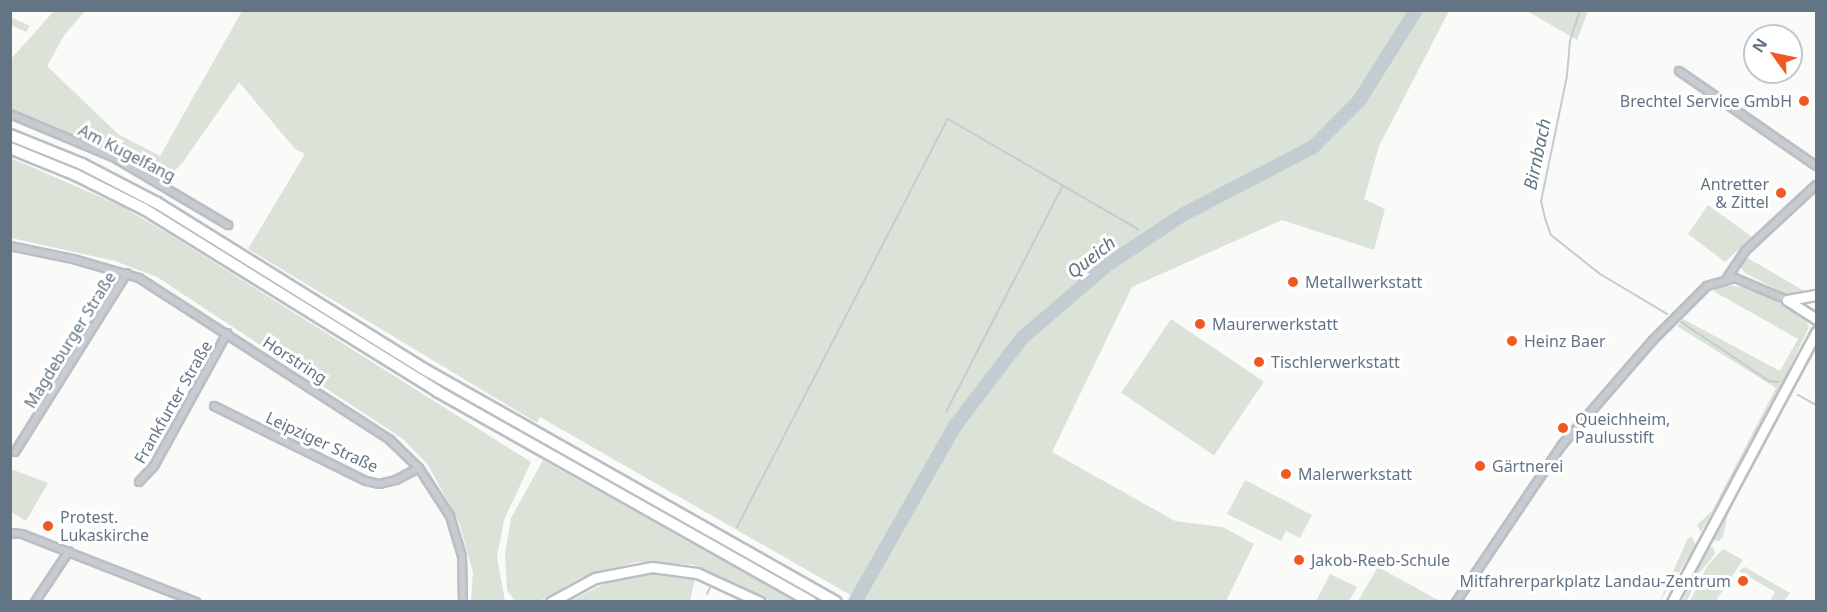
<!DOCTYPE html>
<meta charset="utf-8">
<style>
body{margin:0}
#map{position:relative;width:1827px;height:612px;overflow:hidden;background:#fafaf8;font-family:"Noto Sans",sans-serif}
div>[style]{position:absolute}
.green>*{inset:0;background:#dbe2d8;transform-origin:0 0}
.stream>*{height:2px;margin:-1px;padding:0 1px;transform-origin:1px;border-radius:1px;background:#c2ccd1}
.river>*{height:14px;margin:-7px;padding:0 7px;transform-origin:7px;border-radius:7px;background:#c2ccd1}
.roads{filter:drop-shadow(2px 0 #babfc4) drop-shadow(-2px 0 #babfc4) drop-shadow(0 2px #babfc4) drop-shadow(0 -2px #babfc4)}
.street>*{height:6px;margin:-3px;padding:0 3px;transform-origin:3px;border-radius:3px;background:#c8ccd0}
.secondary>*{height:9px;margin:-4.5px;padding:0 4.5px;transform-origin:4.5px;border-radius:4.5px;background:#fff}
.highway>*{height:10px;margin:-5px;padding:0 5px;transform-origin:5px;border-radius:5px;background:#fff}
.dots>*{width:16px;height:16px;translate:-50% -50%;box-sizing:border-box;border:3px solid #fff;border-radius:50%}
span{translate:-50% -50%;white-space:nowrap;text-align:center;line-height:1.15;-webkit-text-stroke:6px #fff;paint-order:stroke}
.poi-label{font-size:16px;color:#637485}
.right{translate:-100% -50%;text-align:right}
.left{translate:0 -50%;text-align:left}
.street-label{font-size:16px;color:#637485}
.water-label{font-size:18px;color:#5e747e;font-style:italic}
.frame{position:absolute;inset:0;border:12px solid #637485;pointer-events:none}
.north{position:absolute;left:1743px;top:24px;width:60px;height:60px;box-sizing:border-box;background:#fff;border:2px solid #c1c7ce;border-radius:50%;rotate:303deg;font-size:16px;font-weight:700;line-height:24px;text-align:center;color:#637485}
.north::after{content:'';display:block;margin:auto;width:21px;height:27px;background:#f05a22;clip-path:polygon(50% 0,100% 100%,50% 72%,0 100%)}
</style>
<div id="map">
<div class="green">
<div style="clip-path:polygon(54px 11px,85px 11px,65px 34px,47px 66px,118px 134px,160px 156px,242px 11px,1449px 11px,1379px 146px,1364px 199px,1385px 209px,1374px 250px,1282px 220px,1132px 287px,1052px 452px,1175px 521px,1223px 527px,1254px 544px,1226px 601px,861px 601px,540px 417px,537px 423px,248px 249px,305px 154px,295px 149px,239px 82px,183px 162px,161px 185px,11px 114px,11px 59px)"></div>
<div style="clip-path:polygon(1527px 11px,1588px 11px,1577px 40px)"></div>
<div style="clip-path:polygon(11px 17px,30px 26px,26px 32px,11px 25px)"></div>
<div style="clip-path:polygon(11px 158px,121px 206px,169px 234px,531px 462px,504px 520px,497px 557px,505px 601px,471px 601px,473px 573px,459px 522px,428px 465px,403px 439px,157px 277px,115px 261px,11px 238px)"></div>
<div style="clip-path:polygon(1708px 205px,1752px 237px,1725px 262px,1688px 234px)"></div>
<div style="clip-path:polygon(1746px 257px,1806px 292px,1816px 288px,1816px 293px,1799px 298px,1787px 295px,1745px 273px,1738px 264px)"></div>
<div style="clip-path:polygon(1723px 285px,1742px 287px,1776px 301px,1804px 317px,1809px 327px,1769px 412px,1701px 532px,1697px 525px,1712px 511px,1776px 388px,1677px 326px,1683px 319px,1780px 371px,1798px 339px,1713px 291px)"></div>
<div style="left:1171px;top:319px;width:112px;height:89px;rotate:34deg"></div>
<div style="clip-path:polygon(1789px 393px,1728px 514px,1723px 536px,1719px 541px,1712px 540px)"></div>
<div style="clip-path:polygon(543px 460px,732px 566px,795px 601px,771px 601px,694px 565px,637px 562px,582px 577px,540px 601px,515px 601px,507px 590px,505px 555px,511px 518px)"></div>
<div style="clip-path:polygon(11px 469px,48px 483px,26px 521px,11px 512px)"></div>
<div style="clip-path:polygon(1245px 480px,1312px 515px,1300px 538px,1286px 531px,1281px 541px,1227px 514px)"></div>
<div style="clip-path:polygon(1692px 537px,1696px 546px,1660px 601px,1688px 538px)"></div>
<div style="clip-path:polygon(1713px 547px,1715px 554px,1700px 572px,1687px 601px,1682px 602px,1705px 548px)"></div>
<div style="clip-path:polygon(1723px 549px,1743px 560px,1737px 569px,1716px 601px,1690px 601px,1707px 566px)"></div>
<div style="clip-path:polygon(1378px 567px,1440px 601px,1358px 601px)"></div>
<div style="clip-path:polygon(1745px 567px,1790px 593px,1784px 601px,1770px 601px,1775px 592px,1739px 571px)"></div>
<div style="clip-path:polygon(667px 573px,695px 579px,690px 601px,568px 602px,612px 580px,635px 574px)"></div>
<div style="clip-path:polygon(1330px 574px,1357px 587px,1349px 601px,1316px 601px)"></div>
</div>
<div class="stream">
<div style="left:1580px;top:10px;width:33px;rotate:108deg"></div>
<div style="left:1570px;top:41px;width:35px;rotate:95deg"></div>
<div style="left:1567px;top:76px;width:128px;rotate:101.7deg"></div>
<div style="left:1541px;top:201px;width:17px;rotate:77deg"></div>
<div style="left:1545px;top:218px;width:18px;rotate:71deg"></div>
<div style="left:1551px;top:235px;width:63px;rotate:38.5deg"></div>
<div style="left:1600px;top:274px;width:78px;rotate:30.8deg"></div>
<div style="left:1149px;top:235px;width:2px;rotate:27deg"></div>
<div style="left:1681px;top:322px;width:106px;rotate:33.8deg"></div>
<div style="left:1769px;top:381px;width:9px;rotate:6deg"></div>
<div style="left:1798px;top:395px;width:21px;rotate:29deg"></div>
<div style="left:946px;top:412px;width:255px;rotate:-62.7deg"></div>
<div style="left:737px;top:527px;width:459px;rotate:-62.7deg"></div>
<div style="left:948px;top:119px;width:220px;rotate:30.1deg"></div>
<div style="left:707px;top:594px;width:10px;rotate:-66deg"></div>
</div>
<div class="river">
<div style="left:855px;top:602px;width:202px;rotate:-60.4deg"></div>
<div style="left:955px;top:426px;width:111px;rotate:-52.7deg"></div>
<div style="left:1022px;top:338px;width:112px;rotate:-40.7deg"></div>
<div style="left:1107px;top:265px;width:92px;rotate:-33.5deg"></div>
<div style="left:1184px;top:214px;width:145px;rotate:-27.4deg"></div>
<div style="left:1313px;top:147px;width:65px;rotate:-45deg"></div>
<div style="left:1359px;top:101px;width:107px;rotate:-57.9deg"></div>
</div>
<div class="roads">
<div class="street">
<div style="left:1679px;top:71px;width:167px;rotate:34.7deg"></div>
<div style="left:10px;top:114px;width:112px;rotate:22.7deg"></div>
<div style="left:113px;top:157px;width:134px;rotate:30.6deg"></div>
<div style="left:10px;top:246px;width:64px;rotate:11.7deg"></div>
<div style="left:73px;top:259px;width:69px;rotate:16.1deg"></div>
<div style="left:139px;top:278px;width:299px;rotate:32.8deg"></div>
<div style="left:390px;top:440px;width:40px;rotate:44deg"></div>
<div style="left:419px;top:468px;width:57px;rotate:57.1deg"></div>
<div style="left:450px;top:516px;width:42px;rotate:73.3deg"></div>
<div style="left:462px;top:556px;width:46px;rotate:88.8deg"></div>
<div style="left:1727px;top:278px;width:32px;rotate:-56deg"></div>
<div style="left:1745px;top:251px;width:97px;rotate:-42.9deg"></div>
<div style="left:214px;top:406px;width:169px;rotate:26.3deg"></div>
<div style="left:366px;top:481px;width:13px;rotate:13deg"></div>
<div style="left:379px;top:484px;width:17px;rotate:-13deg"></div>
<div style="left:396px;top:480px;width:26px;rotate:-28deg"></div>
<div style="left:15px;top:452px;width:211px;rotate:-58deg"></div>
<div style="left:139px;top:482px;width:22px;rotate:-47deg"></div>
<div style="left:154px;top:466px;width:152px;rotate:-61.2deg"></div>
<div style="left:10px;top:533px;width:12px;rotate:5deg"></div>
<div style="left:22px;top:534px;width:187px;rotate:21.3deg"></div>
<div style="left:35px;top:602px;width:61px;rotate:-56.3deg"></div>
<div style="left:1456px;top:602px;width:189px;rotate:-56deg"></div>
<div style="left:1562px;top:445px;width:138px;rotate:-49.1deg"></div>
<div style="left:1652px;top:341px;width:78px;rotate:-45deg"></div>
<div style="left:1707px;top:286px;width:29px;rotate:-16deg"></div>
<div style="left:1735px;top:278px;width:56px;rotate:22.9deg"></div>
</div>
<div class="secondary">
<div style="left:1787px;top:300px;width:35px;rotate:33deg"></div>
<div style="left:1787px;top:300px;width:29px;rotate:-10deg"></div>
<div style="left:551px;top:602px;width:50px;rotate:-28.6deg"></div>
<div style="left:595px;top:578px;width:58px;rotate:-10.9deg"></div>
<div style="left:652px;top:567px;width:45px;rotate:7.6deg"></div>
<div style="left:697px;top:573px;width:69px;rotate:24.7deg"></div>
<div style="left:1672px;top:602px;width:306px;rotate:-61.9deg"></div>
</div>
<div class="highway">
<div style="left:10px;top:135px;width:78px;rotate:21.9deg"></div>
<div style="left:82px;top:164px;width:85px;rotate:27.5deg"></div>
<div style="left:157px;top:203px;width:314px;rotate:31.9deg"></div>
<div style="left:424px;top:369px;width:473px;rotate:29.5deg"></div>
<div style="left:10px;top:148px;width:71px;rotate:22.2deg"></div>
<div style="left:76px;top:175px;width:76px;rotate:26.6deg"></div>
<div style="left:144px;top:209px;width:345px;rotate:31.8deg"></div>
<div style="left:437px;top:391px;width:429px;rotate:29.4deg"></div>
</div>
</div>
<div class="dots">
<div style="left:1804px;top:101px;background:#f05a22"></div>
<div style="left:1781px;top:193px;background:#f05a22"></div>
<div style="left:1293px;top:282px;background:#f05a22"></div>
<div style="left:1200px;top:324px;background:#f05a22"></div>
<div style="left:1512px;top:341px;background:#f05a22"></div>
<div style="left:1259px;top:362px;background:#f05a22"></div>
<div style="left:1563px;top:428px;background:#f05a22"></div>
<div style="left:1480px;top:466px;background:#f05a22"></div>
<div style="left:1286px;top:474px;background:#f05a22"></div>
<div style="left:48px;top:526px;background:#f05a22"></div>
<div style="left:1299px;top:560px;background:#f05a22"></div>
<div style="left:1743px;top:581px;background:#f05a22"></div>
</div>
<div class="poi-label">
<span class="right" style="left:1792px;top:101px">Brechtel Service GmbH</span>
<span class="right" style="left:1769px;top:193px">Antretter<br>&amp; Zittel</span>
<span class="left" style="left:1305px;top:282px">Metallwerkstatt</span>
<span class="left" style="left:1212px;top:324px">Maurerwerkstatt</span>
<span class="left" style="left:1524px;top:341px">Heinz Baer</span>
<span class="left" style="left:1271px;top:362px">Tischlerwerkstatt</span>
<span class="left" style="left:1575px;top:428px">Queichheim,<br>Paulusstift</span>
<span class="left" style="left:1492px;top:466px">Gärtnerei</span>
<span class="left" style="left:1298px;top:474px">Malerwerkstatt</span>
<span class="left" style="left:60px;top:526px">Protest.<br>Lukaskirche</span>
<span class="left" style="left:1311px;top:560px">Jakob-Reeb-Schule</span>
<span class="right" style="left:1731px;top:581px">Mitfahrerparkplatz Landau-Zentrum</span>
</div>
<div class="street-label">
<span style="left:127px;top:153px;rotate:27deg">Am Kugelfang</span>
<span style="left:70px;top:340px;rotate:-58deg">Magdeburger Straße</span>
<span style="left:295px;top:360px;rotate:33deg">Horstring</span>
<span style="left:173px;top:402px;rotate:-60deg">Frankfurter Straße</span>
<span style="left:322px;top:442px;rotate:25deg">Leipziger Straße</span>
</div>
<div class="water-label">
<span style="left:1537px;top:154px;rotate:-78deg">Birnbach</span>
<span style="left:1091px;top:257px;rotate:-38deg">Queich</span>
</div>
<div class="frame"></div>
<div class="north">N</div>
</div>
